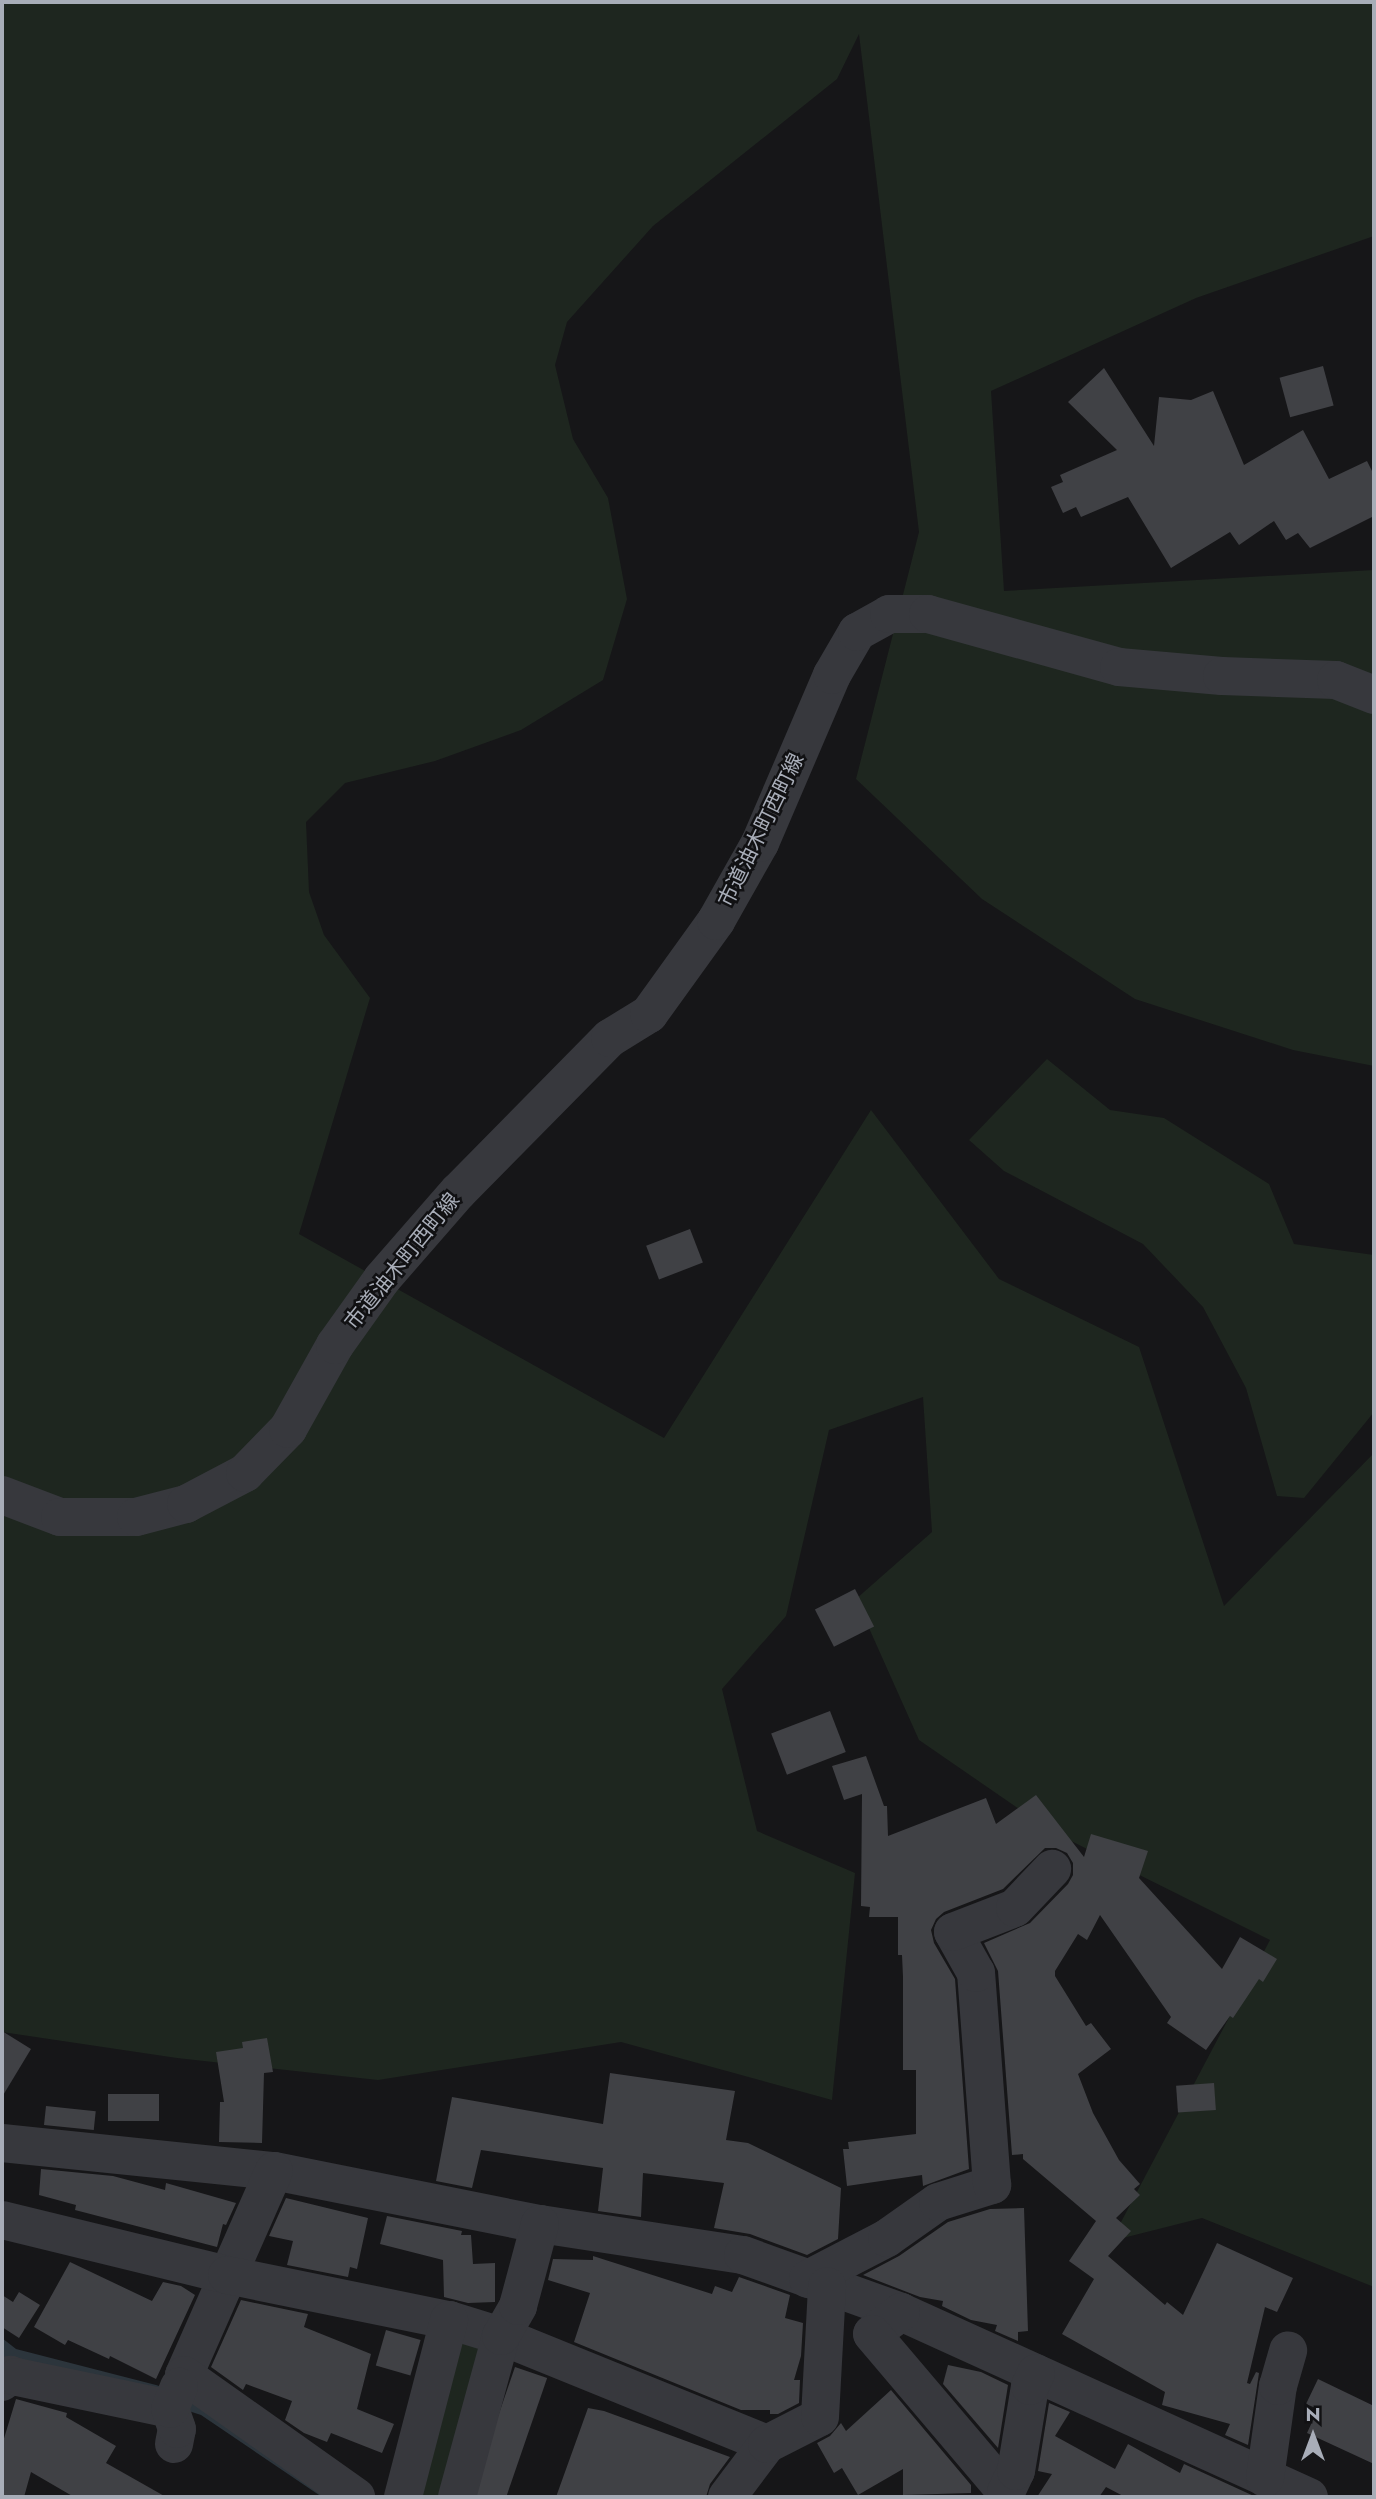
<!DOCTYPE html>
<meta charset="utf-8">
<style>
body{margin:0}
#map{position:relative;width:1376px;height:2499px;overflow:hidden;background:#161618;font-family:Jost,"Noto Sans JP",sans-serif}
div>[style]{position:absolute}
.green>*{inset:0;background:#1e261f}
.water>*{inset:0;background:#2c353c}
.building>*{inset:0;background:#404145;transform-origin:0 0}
.minor>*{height:38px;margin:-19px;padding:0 19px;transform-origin:19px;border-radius:19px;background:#37383d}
.tertiary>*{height:38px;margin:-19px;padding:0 19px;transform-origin:19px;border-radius:19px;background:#37383d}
span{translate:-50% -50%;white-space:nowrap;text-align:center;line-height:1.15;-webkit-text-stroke:5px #111113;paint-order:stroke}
.street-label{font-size:21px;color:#a8adb8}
.frame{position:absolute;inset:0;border:4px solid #a8adb8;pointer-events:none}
.north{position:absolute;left:1278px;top:2401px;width:70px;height:70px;-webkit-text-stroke:5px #111113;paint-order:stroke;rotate:0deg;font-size:19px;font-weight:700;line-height:28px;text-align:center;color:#a8adb8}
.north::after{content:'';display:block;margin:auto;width:24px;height:32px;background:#a8adb8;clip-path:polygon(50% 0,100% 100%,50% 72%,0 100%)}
</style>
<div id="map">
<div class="green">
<div style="clip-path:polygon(2px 2px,1374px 2px,1374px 236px,1196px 298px,991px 391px,1004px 591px,1374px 570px,1374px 1066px,1293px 1050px,1135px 999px,982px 899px,856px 779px,919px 532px,859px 34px,837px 79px,653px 226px,567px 322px,555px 365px,573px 439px,608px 498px,627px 599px,603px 680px,521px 730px,435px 761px,345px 783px,306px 822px,309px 892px,324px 935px,370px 998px,299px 1234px,664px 1438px,871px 1110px,999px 1279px,1139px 1347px,1224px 1606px,1374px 1453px,1374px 2287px,1202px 2218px,1111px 2241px,1270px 1940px,1051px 1831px,919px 1740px,856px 1599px,932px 1532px,923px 1397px,829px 1430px,786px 1616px,722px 1689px,757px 1831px,855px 1873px,832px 2100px,621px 2042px,378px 2080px,177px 2058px,2px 2032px)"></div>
<div style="clip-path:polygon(1047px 1059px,1110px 1110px,1164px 1118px,1269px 1184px,1294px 1244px,1374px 1255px,1374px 1412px,1304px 1498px,1277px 1496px,1246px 1388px,1203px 1307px,1143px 1244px,1004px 1171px,969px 1140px)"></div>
<div style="clip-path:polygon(456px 2339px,488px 2348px,444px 2497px,415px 2497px)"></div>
</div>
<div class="water">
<div style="clip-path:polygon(2px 2338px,16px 2349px,156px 2385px,207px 2402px,348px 2497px,322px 2497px,201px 2415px,152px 2399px,9px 2363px,2px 2357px)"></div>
</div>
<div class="building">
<div style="left:1323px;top:366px;width:41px;height:45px;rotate:75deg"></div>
<div style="clip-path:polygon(1104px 368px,1154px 446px,1159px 397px,1191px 400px,1213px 391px,1244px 465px,1303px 430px,1329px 479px,1367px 461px,1374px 475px,1374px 516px,1310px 548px,1298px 533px,1286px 540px,1274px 521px,1239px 545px,1230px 532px,1171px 568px,1128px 497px,1081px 517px,1076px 507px,1063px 513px,1051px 487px,1063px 482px,1060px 475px,1117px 450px,1068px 402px)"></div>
<div style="left:690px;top:1229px;width:36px;height:47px;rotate:69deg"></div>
<div style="left:855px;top:1589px;width:42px;height:45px;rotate:63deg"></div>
<div style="left:830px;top:1711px;width:44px;height:63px;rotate:69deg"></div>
<div style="clip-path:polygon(866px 1756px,884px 1806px,887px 1806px,888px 1836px,986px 1798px,996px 1824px,1036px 1795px,1084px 1857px,1091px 1834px,1148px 1851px,1139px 1878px,1222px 1969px,1240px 1937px,1277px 1959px,1263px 1982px,1259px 1979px,1233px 2018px,1230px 2016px,1206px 2050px,1167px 2023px,1171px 2017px,1100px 1915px,1087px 1940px,1078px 1934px,1055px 1971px,1055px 1976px,1086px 2026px,1091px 2023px,1111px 2049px,1078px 2074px,1093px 2113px,1119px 2160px,1140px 2184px,1134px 2189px,1140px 2195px,1116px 2218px,1131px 2231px,1108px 2256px,1165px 2305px,1167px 2302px,1183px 2315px,1217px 2243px,1293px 2278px,1277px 2312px,1265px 2307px,1247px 2383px,1250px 2384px,1256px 2372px,1259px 2373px,1248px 2445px,1225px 2435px,1230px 2424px,1162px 2405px,1165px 2392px,1062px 2334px,1094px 2279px,1069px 2261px,1096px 2221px,1023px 2159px,1023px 2154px,1012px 2155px,998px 1971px,984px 1943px,1030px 1923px,1068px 1884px,1073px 1875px,1073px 1863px,1067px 1853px,1056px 1848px,1045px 1848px,1003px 1889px,944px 1912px,936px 1919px,931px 1930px,934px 1943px,955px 1979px,969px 2169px,923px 2186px,922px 2175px,847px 2186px,843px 2149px,849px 2149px,848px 2142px,916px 2134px,916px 2070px,903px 2070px,903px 1977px,902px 1955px,898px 1955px,898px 1917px,869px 1917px,870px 1907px,861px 1906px,862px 1794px,844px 1800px,832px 1766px)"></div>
<div style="clip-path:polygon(2px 2031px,31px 2049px,2px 2097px)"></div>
<div style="clip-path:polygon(267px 2038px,273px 2072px,264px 2073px,262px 2143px,219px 2142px,220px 2102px,224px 2102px,216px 2052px,243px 2048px,242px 2042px)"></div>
<div style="clip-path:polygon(610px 2073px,735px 2091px,726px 2140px,748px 2143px,841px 2188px,838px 2239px,807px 2255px,750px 2234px,714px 2228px,724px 2183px,643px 2173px,641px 2217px,598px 2211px,603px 2168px,481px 2150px,472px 2188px,436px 2181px,452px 2097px,603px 2124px)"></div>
<div style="left:1214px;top:2083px;width:27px;height:38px;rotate:86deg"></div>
<div style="left:159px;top:2094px;width:27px;height:51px;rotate:90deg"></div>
<div style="left:46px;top:2106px;width:50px;height:19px;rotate:6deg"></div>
<div style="clip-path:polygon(41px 2169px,113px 2176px,165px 2190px,166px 2183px,236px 2203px,226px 2225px,223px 2224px,217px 2247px,75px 2210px,76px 2205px,39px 2195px)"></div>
<div style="clip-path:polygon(286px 2198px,368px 2218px,357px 2269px,350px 2267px,348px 2277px,287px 2265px,293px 2241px,269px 2236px)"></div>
<div style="clip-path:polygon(1024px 2208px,1028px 2331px,1018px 2332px,1018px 2341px,995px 2331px,997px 2325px,971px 2320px,942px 2306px,943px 2301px,920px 2297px,863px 2275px,899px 2256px,948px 2222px,990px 2209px)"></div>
<div style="clip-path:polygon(387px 2216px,462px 2231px,461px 2235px,471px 2235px,473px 2264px,495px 2263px,495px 2302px,468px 2303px,444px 2297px,443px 2260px,380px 2244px)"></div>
<div style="clip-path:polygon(593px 2256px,712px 2294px,715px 2286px,732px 2292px,739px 2277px,790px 2295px,785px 2318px,803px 2323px,801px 2356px,794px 2380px,800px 2380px,799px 2403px,778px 2414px,770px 2414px,770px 2410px,741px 2410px,574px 2342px,590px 2293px,548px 2280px,553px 2259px,593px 2260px)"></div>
<div style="clip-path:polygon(70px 2262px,152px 2301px,163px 2282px,181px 2286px,195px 2295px,156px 2379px,110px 2356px,109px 2359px,68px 2340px,65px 2345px,34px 2327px)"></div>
<div style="clip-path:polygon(19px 2292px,40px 2305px,19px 2338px,2px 2327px,2px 2295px,13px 2302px)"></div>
<div style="clip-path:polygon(241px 2300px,308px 2314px,304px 2327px,371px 2354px,357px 2409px,394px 2424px,382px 2453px,331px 2433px,327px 2442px,304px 2433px,285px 2420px,292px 2401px,246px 2384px,243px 2390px,211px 2367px)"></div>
<div style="left:386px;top:2330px;width:36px;height:37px;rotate:16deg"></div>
<div style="clip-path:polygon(948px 2365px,981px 2372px,1008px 2385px,998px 2448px,943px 2384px)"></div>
<div style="left:515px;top:2367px;width:34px;height:135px;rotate:19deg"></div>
<div style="clip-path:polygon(1318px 2379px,1374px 2406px,1374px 2464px,1307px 2433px,1318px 2409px,1306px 2404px)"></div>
<div style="clip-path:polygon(891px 2390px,971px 2485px,971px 2493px,903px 2495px,903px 2469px,858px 2495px,842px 2468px,834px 2473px,817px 2443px,830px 2436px,841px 2423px,846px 2431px)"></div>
<div style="clip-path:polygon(16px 2399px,67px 2413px,66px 2417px,116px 2446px,106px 2463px,166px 2497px,74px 2497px,31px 2472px,24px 2497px,2px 2497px,2px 2445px)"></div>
<div style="clip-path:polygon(1049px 2403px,1070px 2412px,1055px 2436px,1115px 2469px,1128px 2444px,1180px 2473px,1184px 2464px,1256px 2497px,1125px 2497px,1106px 2487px,1099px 2497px,1037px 2497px,1052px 2474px,1038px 2471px)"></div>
<div style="clip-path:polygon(588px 2408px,604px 2411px,730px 2457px,710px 2484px,706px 2497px,556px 2497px)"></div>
</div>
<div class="minor">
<div style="left:2px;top:2143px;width:273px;rotate:5.9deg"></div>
<div style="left:274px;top:2171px;width:271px;rotate:11.3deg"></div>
<div style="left:540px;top:2224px;width:205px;rotate:8.7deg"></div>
<div style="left:743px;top:2255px;width:168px;rotate:19.8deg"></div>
<div style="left:901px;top:2312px;width:448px;rotate:24.4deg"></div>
<div style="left:274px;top:2171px;width:223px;rotate:113.8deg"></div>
<div style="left:184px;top:2375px;width:211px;rotate:35.3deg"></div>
<div style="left:2px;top:2220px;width:232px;rotate:13.7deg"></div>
<div style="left:227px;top:2275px;width:227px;rotate:11.5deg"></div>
<div style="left:449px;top:2320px;width:54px;rotate:17.1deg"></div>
<div style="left:501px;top:2336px;width:287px;rotate:22.1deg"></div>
<div style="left:808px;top:2279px;width:89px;rotate:-27.4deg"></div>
<div style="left:887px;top:2238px;width:62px;rotate:-35.2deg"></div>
<div style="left:938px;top:2202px;width:57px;rotate:-17.5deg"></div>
<div style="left:992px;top:2185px;width:213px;rotate:-94.3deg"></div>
<div style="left:976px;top:1973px;width:47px;rotate:-119.3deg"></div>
<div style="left:953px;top:1932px;width:66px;rotate:-21.2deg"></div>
<div style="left:1015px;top:1908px;width:54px;rotate:-46.5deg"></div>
<div style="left:901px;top:2312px;width:36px;rotate:143deg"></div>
<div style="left:872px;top:2334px;width:207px;rotate:49.7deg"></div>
<div style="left:1006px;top:2492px;width:5px;rotate:90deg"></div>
<div style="left:2px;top:2382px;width:11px;rotate:-41deg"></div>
<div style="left:10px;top:2375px;width:7px;rotate:16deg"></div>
<div style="left:17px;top:2377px;width:156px;rotate:11.8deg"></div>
<div style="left:174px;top:2444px;width:15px;rotate:-79deg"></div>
<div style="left:177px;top:2429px;width:21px;rotate:-109deg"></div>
<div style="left:170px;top:2409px;width:24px;rotate:-68deg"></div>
<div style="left:1265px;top:2478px;width:93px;rotate:-82deg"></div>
<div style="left:1278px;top:2386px;width:37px;rotate:-74deg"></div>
<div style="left:1006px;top:2492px;width:23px;rotate:-65deg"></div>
<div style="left:1016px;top:2471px;width:86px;rotate:-80.6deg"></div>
<div style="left:1030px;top:2386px;width:14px;rotate:-65deg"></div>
<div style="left:403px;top:2497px;width:183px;rotate:-75.4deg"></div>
<div style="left:457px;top:2497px;width:167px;rotate:-74.7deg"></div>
<div style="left:501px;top:2336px;width:34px;rotate:-60deg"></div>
<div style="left:518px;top:2306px;width:85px;rotate:-75deg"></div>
<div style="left:727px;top:2497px;width:66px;rotate:-53deg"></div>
<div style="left:767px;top:2444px;width:59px;rotate:-27deg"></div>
<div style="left:820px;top:2417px;width:131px;rotate:-86.9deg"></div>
</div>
<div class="tertiary">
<div style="left:2px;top:1495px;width:62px;rotate:20.8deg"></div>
<div style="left:60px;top:1517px;width:76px"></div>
<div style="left:136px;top:1517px;width:52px;rotate:-14.6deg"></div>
<div style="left:186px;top:1504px;width:67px;rotate:-27.7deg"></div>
<div style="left:245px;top:1473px;width:62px;rotate:-45.7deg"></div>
<div style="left:288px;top:1429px;width:96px;rotate:-60.8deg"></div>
<div style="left:335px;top:1345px;width:81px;rotate:-54.5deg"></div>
<div style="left:382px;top:1279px;width:116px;rotate:-48.9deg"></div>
<div style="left:458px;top:1192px;width:216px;rotate:-45.4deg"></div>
<div style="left:610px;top:1038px;width:46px;rotate:-31.6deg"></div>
<div style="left:649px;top:1014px;width:115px;rotate:-54.2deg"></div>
<div style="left:716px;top:921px;width:90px;rotate:-60.6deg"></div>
<div style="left:760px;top:843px;width:183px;rotate:-66.8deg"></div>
<div style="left:832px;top:675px;width:50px;rotate:-59.8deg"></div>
<div style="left:857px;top:632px;width:37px;rotate:-29deg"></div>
<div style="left:889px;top:614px;width:39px"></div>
<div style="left:928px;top:614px;width:198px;rotate:15.5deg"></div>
<div style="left:1119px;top:667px;width:103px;rotate:5deg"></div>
<div style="left:1222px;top:676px;width:114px;rotate:2deg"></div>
<div style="left:1336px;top:680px;width:41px;rotate:21.5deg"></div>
</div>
<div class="street-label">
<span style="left:761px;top:830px;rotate:-64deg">市道油木町西町線</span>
<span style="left:402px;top:1261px;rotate:-51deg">市道油木町西町線</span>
</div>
<div class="frame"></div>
<div class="north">N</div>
</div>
